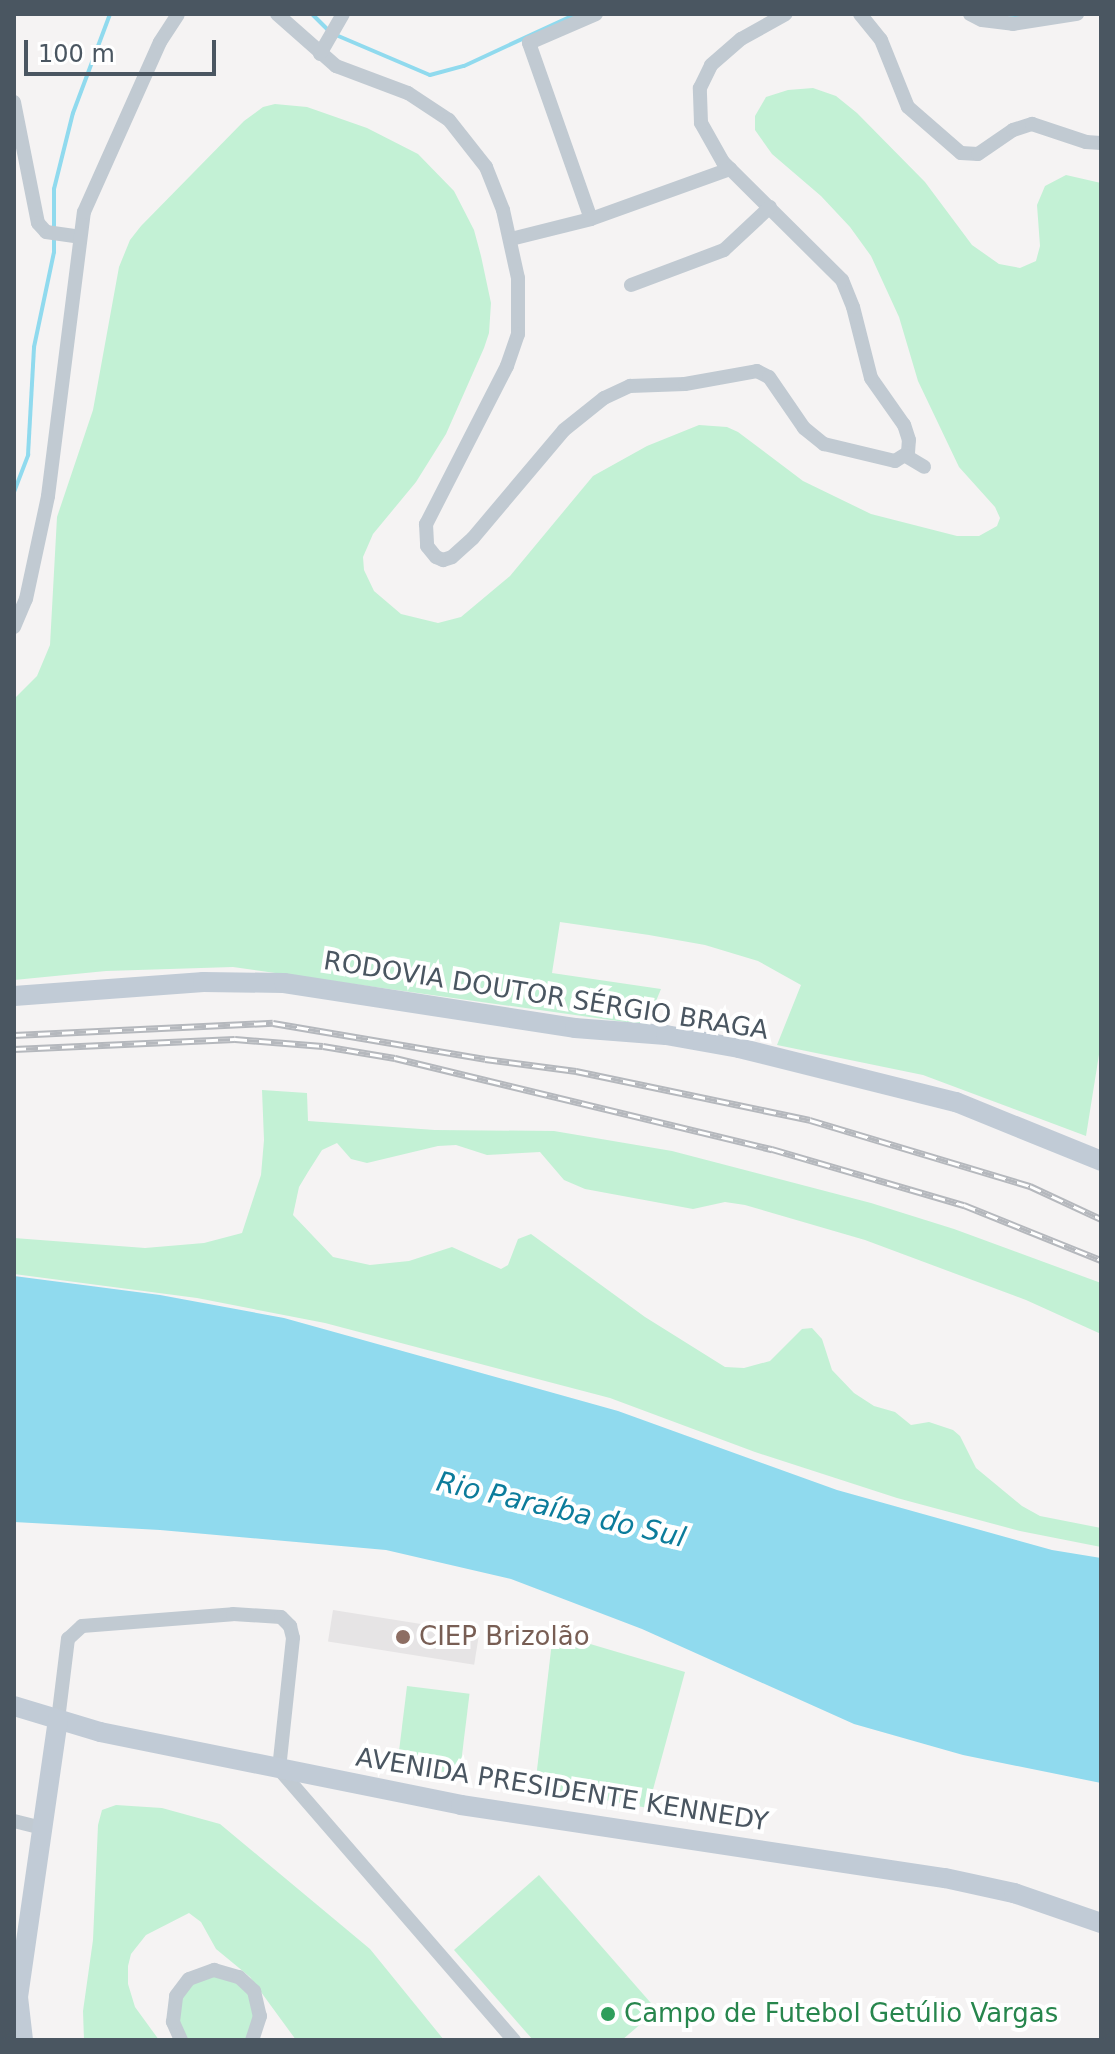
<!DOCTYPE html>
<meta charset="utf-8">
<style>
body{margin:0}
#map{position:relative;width:1115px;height:2054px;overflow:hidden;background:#f5f3f3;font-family:"DejaVu Sans",sans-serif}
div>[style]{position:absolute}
.education>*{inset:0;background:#e6e4e5;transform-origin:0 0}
.green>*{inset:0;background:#c3f1d5;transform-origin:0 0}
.water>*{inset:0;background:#90daee}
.stream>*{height:4px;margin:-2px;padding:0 2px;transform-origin:2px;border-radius:2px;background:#90daee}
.street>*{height:14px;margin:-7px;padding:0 7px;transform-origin:7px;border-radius:7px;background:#c1cad2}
.secondary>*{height:20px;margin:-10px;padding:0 10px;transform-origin:10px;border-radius:10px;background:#c1cbd6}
.rail>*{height:7px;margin-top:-3.5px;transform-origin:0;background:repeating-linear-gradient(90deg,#fff 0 12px,#b5b8bd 0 24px);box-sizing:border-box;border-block:2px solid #b5b8bd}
.dots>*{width:22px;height:22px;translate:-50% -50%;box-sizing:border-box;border:4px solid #fff;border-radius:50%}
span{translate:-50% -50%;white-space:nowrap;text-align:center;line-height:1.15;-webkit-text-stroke:8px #fff;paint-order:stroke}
.street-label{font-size:26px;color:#4a5661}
.education-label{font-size:26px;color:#785e54}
.left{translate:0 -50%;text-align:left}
.leisure-label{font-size:26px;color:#27864d}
.water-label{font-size:28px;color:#0c7c9b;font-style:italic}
.frame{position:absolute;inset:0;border:16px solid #4a5661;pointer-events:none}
.scale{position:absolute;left:24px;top:40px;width:192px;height:36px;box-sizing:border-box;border:4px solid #4a5661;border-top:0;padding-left:10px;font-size:24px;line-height:28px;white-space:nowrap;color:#4a5661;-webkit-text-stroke:6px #fff;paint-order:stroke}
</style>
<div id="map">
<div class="education">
<div style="left:333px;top:1610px;width:148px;height:32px;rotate:9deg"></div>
</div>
<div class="green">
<div style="clip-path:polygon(813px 88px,836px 96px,857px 113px,925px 182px,972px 245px,999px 264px,1020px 268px,1036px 261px,1040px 246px,1037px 205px,1045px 186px,1066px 175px,1101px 183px,1101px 1042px,1086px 1136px,923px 1075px,777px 1045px,801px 985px,758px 961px,705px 945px,649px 935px,560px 922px,552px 973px,661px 989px,646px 1025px,233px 967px,106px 971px,14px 980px,14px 699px,37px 676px,50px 645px,57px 517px,93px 410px,119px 267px,130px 240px,141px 226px,244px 121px,263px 107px,275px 104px,307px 107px,367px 128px,418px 154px,454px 191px,474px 230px,481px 256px,491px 303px,489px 333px,484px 348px,446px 434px,416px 482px,373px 534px,363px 557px,364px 570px,374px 591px,401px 614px,438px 623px,461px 617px,510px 576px,593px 476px,647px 446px,699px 425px,727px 427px,738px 432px,803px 481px,871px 514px,957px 536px,979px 536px,997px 526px,1000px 518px,995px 507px,959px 467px,918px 381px,899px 317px,871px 256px,850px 227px,821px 196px,772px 154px,755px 130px,755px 116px,766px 97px,788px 90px)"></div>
<div style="clip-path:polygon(262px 1090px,307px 1093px,308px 1121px,435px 1130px,554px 1131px,672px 1151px,871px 1203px,954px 1229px,1101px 1283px,1101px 1334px,1026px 1300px,865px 1240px,745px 1205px,725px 1202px,693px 1209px,585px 1189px,564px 1180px,540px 1152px,487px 1155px,456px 1145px,438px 1146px,367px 1163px,351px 1159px,337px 1143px,322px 1150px,308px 1172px,299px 1187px,293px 1215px,333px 1257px,370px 1265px,409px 1261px,452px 1247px,501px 1269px,508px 1265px,518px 1239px,531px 1234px,645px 1317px,725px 1367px,744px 1368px,770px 1361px,802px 1329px,812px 1328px,822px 1339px,832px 1370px,854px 1393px,874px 1406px,895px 1412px,911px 1425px,929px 1422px,953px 1430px,960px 1436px,976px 1468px,1022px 1506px,1040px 1516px,1101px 1528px,1101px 1547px,1020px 1531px,897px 1498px,755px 1452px,610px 1398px,325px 1323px,197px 1298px,14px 1274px,14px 1238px,145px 1248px,204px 1243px,242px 1233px,261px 1175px,264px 1140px)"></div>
<div style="clip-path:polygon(553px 1633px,685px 1672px,648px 1808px,535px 1787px)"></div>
<div style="left:407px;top:1686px;width:63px;height:81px;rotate:7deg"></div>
<div style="clip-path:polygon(116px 1805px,162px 1808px,220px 1824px,370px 1949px,444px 2040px,296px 2040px,250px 1977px,216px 1949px,201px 1922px,189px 1913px,146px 1935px,131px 1954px,128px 1966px,128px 1984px,135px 2007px,159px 2040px,84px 2040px,83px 2011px,93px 1940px,98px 1825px,102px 1810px)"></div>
<div style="clip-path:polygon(539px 1875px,657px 2010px,622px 2040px,533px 2040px,454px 1950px)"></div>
<div style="clip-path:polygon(219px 1971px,256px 1997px,251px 2040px,182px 2040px,178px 2035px,182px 1988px)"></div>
</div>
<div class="water">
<div style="clip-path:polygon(14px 1276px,160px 1295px,284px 1318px,618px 1411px,837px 1490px,1052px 1550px,1101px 1558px,1101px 1783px,963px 1755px,854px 1724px,642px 1629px,511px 1579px,386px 1550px,160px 1530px,14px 1522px)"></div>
</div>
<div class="stream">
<div style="left:312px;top:14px;width:23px;rotate:45deg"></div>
<div style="left:1003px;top:14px;width:23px;rotate:5deg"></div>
<div style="left:336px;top:35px;width:102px;rotate:23.1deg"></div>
<div style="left:430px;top:75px;width:35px;rotate:-15deg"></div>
<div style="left:464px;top:66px;width:123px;rotate:-24.9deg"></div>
<div style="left:14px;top:492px;width:40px;rotate:-69deg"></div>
<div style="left:28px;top:455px;width:108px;rotate:-86.8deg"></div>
<div style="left:34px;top:347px;width:97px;rotate:-78.1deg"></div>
<div style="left:54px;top:252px;width:63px;rotate:-90deg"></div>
<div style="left:54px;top:189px;width:78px;rotate:-76deg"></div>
<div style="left:73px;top:113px;width:106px;rotate:-69.5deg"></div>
</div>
<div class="street">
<div style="left:277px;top:14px;width:79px;rotate:41.4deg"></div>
<div style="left:336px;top:66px;width:77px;rotate:20.6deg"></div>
<div style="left:408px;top:93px;width:49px;rotate:33.4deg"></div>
<div style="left:449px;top:120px;width:60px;rotate:51.8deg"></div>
<div style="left:486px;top:167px;width:46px;rotate:68.4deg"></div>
<div style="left:503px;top:210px;width:70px;rotate:77.6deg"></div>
<div style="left:518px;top:278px;width:56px;rotate:90deg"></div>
<div style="left:518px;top:334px;width:34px;rotate:109deg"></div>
<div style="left:507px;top:366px;width:178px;rotate:117.1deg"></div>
<div style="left:426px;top:524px;width:22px;rotate:87deg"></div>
<div style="left:427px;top:546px;width:14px;rotate:51deg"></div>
<div style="left:436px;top:557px;width:8px;rotate:23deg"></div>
<div style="left:443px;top:560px;width:9px;rotate:-18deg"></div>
<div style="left:452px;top:557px;width:28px;rotate:-42deg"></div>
<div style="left:473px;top:538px;width:141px;rotate:-49.9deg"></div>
<div style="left:564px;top:430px;width:51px;rotate:-38.7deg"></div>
<div style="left:604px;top:398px;width:29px;rotate:-25deg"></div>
<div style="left:630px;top:386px;width:55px;rotate:-2.1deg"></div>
<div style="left:685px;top:384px;width:73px;rotate:-10.2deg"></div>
<div style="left:757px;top:371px;width:13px;rotate:27deg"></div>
<div style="left:769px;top:377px;width:62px;rotate:55.5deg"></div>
<div style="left:804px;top:428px;width:26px;rotate:39deg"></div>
<div style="left:824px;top:444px;width:73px;rotate:13.5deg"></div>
<div style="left:895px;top:461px;width:15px;rotate:-32deg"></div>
<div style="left:908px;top:453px;width:13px;rotate:-86deg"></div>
<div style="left:909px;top:440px;width:16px;rotate:-108deg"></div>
<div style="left:904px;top:425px;width:57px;rotate:-125.1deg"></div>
<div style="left:871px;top:378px;width:73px;rotate:-104.2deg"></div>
<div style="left:853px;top:307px;width:29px;rotate:-112deg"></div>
<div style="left:842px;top:280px;width:168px;rotate:-135.2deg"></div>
<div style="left:723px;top:162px;width:45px;rotate:-119.4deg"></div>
<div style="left:701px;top:123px;width:35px;rotate:-92deg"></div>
<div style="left:700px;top:88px;width:25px;rotate:-64deg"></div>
<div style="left:711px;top:65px;width:40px;rotate:-41deg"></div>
<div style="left:741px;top:39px;width:51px;rotate:-29.1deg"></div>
<div style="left:860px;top:14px;width:33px;rotate:51deg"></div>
<div style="left:881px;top:40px;width:72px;rotate:68.1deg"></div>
<div style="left:908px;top:107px;width:70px;rotate:41deg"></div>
<div style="left:961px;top:153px;width:17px;rotate:3deg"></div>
<div style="left:978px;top:154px;width:42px;rotate:-34.4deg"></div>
<div style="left:1013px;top:130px;width:20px;rotate:-18deg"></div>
<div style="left:1032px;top:124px;width:57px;rotate:18.4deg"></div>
<div style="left:1086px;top:142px;width:15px;rotate:4deg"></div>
<div style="left:970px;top:14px;width:13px;rotate:27deg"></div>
<div style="left:982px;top:20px;width:31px;rotate:7deg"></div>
<div style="left:1013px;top:24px;width:65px;rotate:-8.9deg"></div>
<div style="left:320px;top:54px;width:46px;rotate:-60.1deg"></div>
<div style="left:14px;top:102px;width:123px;rotate:78.8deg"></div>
<div style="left:38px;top:223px;width:12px;rotate:48deg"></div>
<div style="left:46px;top:232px;width:34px;rotate:8deg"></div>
<div style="left:591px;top:219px;width:187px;rotate:-109.4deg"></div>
<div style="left:529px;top:43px;width:73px;rotate:-23.4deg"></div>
<div style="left:511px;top:239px;width:82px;rotate:-14deg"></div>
<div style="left:591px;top:219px;width:148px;rotate:-19.8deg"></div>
<div style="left:631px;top:285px;width:99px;rotate:-20.6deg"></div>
<div style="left:724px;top:250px;width:63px;rotate:-43.1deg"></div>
<div style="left:906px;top:456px;width:21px;rotate:31deg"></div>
<div style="left:14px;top:627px;width:30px;rotate:-67deg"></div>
<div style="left:26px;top:599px;width:105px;rotate:-77.9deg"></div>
<div style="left:48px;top:496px;width:286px;rotate:-82.8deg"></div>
<div style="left:84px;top:212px;width:186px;rotate:-65.9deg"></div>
<div style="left:160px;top:42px;width:33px;rotate:-57deg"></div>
<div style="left:58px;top:1720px;width:82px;rotate:-83deg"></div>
<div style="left:68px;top:1639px;width:19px;rotate:-43deg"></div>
<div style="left:82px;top:1626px;width:151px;rotate:-4.5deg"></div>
<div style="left:233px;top:1614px;width:48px;rotate:3.6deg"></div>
<div style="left:281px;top:1617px;width:13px;rotate:45deg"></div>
<div style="left:290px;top:1626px;width:12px;rotate:76deg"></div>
<div style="left:293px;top:1638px;width:132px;rotate:96.1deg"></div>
<div style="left:279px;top:1769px;width:359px;rotate:49.1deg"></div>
<div style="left:14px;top:1821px;width:30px;rotate:14deg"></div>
<div style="left:181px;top:2040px;width:20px;rotate:-114deg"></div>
<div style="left:173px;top:2022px;width:26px;rotate:-83deg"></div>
<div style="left:176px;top:1996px;width:21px;rotate:-53deg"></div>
<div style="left:189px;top:1979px;width:27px;rotate:-20deg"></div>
<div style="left:214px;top:1970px;width:26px;rotate:16deg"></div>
<div style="left:239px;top:1977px;width:21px;rotate:43deg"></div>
<div style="left:254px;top:1991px;width:26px;rotate:77deg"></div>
<div style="left:260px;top:2016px;width:25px;rotate:108deg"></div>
</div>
<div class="secondary">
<div style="left:14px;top:996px;width:190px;rotate:-4.2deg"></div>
<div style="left:203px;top:982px;width:81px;rotate:0.7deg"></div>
<div style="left:284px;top:983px;width:294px;rotate:8.8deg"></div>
<div style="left:575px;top:1028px;width:91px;rotate:4.4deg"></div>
<div style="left:666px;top:1035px;width:74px;rotate:10.1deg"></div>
<div style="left:739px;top:1048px;width:224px;rotate:14deg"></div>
<div style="left:956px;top:1102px;width:157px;rotate:22.1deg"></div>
<div style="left:14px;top:1706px;width:90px;rotate:16.8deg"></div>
<div style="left:100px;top:1732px;width:368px;rotate:11.4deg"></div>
<div style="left:461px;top:1805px;width:489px;rotate:8.6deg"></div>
<div style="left:945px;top:1878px;width:71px;rotate:12.3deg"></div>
<div style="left:1014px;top:1893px;width:92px;rotate:19deg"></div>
<div style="left:23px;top:2040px;width:43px;rotate:-96.6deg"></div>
<div style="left:18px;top:1997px;width:280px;rotate:-81.8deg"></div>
</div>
<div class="rail">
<div style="left:14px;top:1035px;width:259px;rotate:-2.7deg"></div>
<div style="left:273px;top:1023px;width:215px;rotate:9.6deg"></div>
<div style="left:485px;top:1059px;width:92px;rotate:7.5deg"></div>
<div style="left:576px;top:1071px;width:239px;rotate:11.8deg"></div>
<div style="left:810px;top:1120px;width:230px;rotate:16.7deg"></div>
<div style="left:1030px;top:1186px;width:78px;rotate:24.9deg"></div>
<div style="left:14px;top:1049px;width:221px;rotate:-2.6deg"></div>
<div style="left:235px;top:1039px;width:88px;rotate:4.5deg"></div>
<div style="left:323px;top:1046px;width:73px;rotate:9.5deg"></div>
<div style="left:395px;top:1058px;width:388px;rotate:13.6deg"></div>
<div style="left:772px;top:1149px;width:200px;rotate:16.3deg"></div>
<div style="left:964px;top:1205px;width:148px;rotate:21.9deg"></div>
</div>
<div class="dots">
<div style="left:403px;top:1637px;background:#8d6e63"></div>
<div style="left:608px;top:2014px;background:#2e9e5b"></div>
</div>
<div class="street-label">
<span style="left:546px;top:996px;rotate:9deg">RODOVIA DOUTOR SÉRGIO BRAGA</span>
<span style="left:562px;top:1790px;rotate:9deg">AVENIDA PRESIDENTE KENNEDY</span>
</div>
<div class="education-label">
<span class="left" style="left:419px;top:1637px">CIEP Brizolão</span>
</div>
<div class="leisure-label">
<span class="left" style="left:624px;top:2014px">Campo de Futebol Getúlio Vargas</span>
</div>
<div class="water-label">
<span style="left:561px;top:1510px;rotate:13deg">Rio Paraíba do Sul</span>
</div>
<div class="frame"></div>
<div class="scale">100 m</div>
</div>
